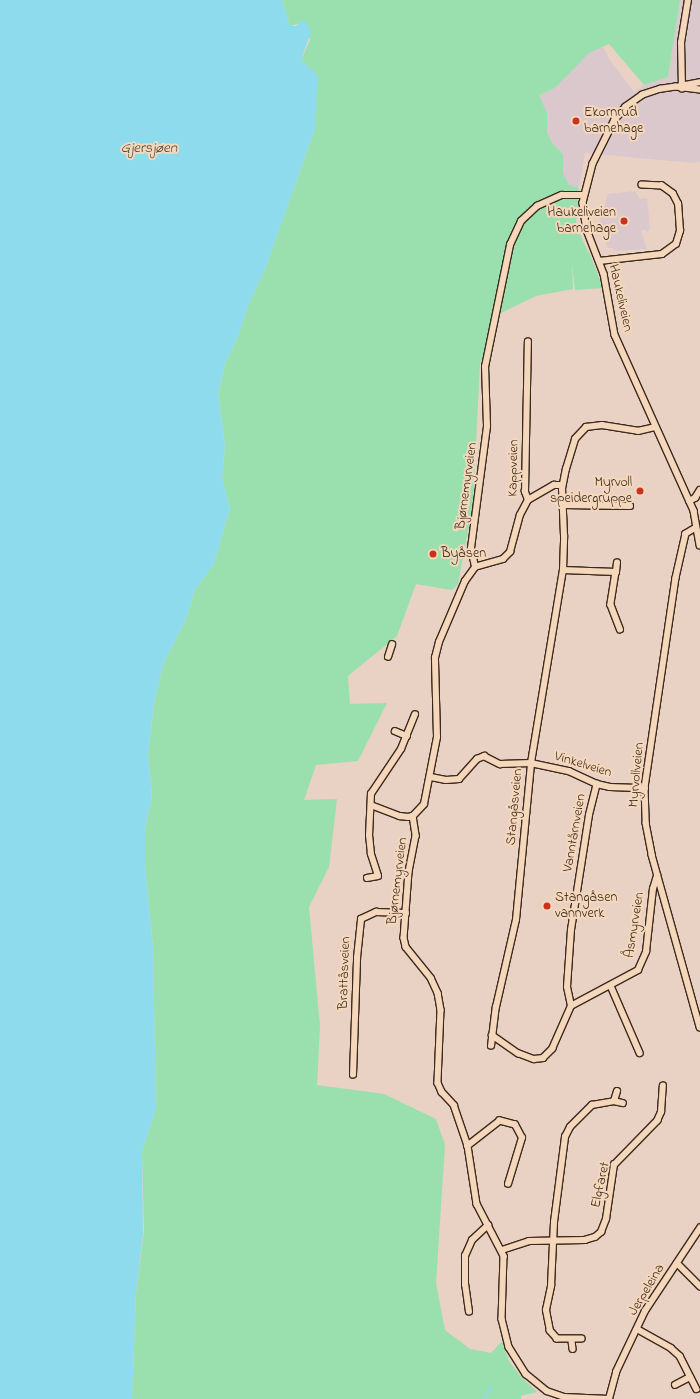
<!DOCTYPE html>
<meta charset="utf-8">
<style>
body{margin:0}
#map{position:relative;width:700px;height:1399px;overflow:hidden;background:#e9d1c3;font-family:"Indie Flower",sans-serif}
div>[style]{position:absolute}
.built>*{inset:0;background:#dac8cd}
.green>*{inset:0;background:#99e0ae}
.water>*{inset:0;background:#8edbee}
.stream>*{height:2px;margin:-1px;padding:0 1px;transform-origin:1px;border-radius:1px;background:#8edbee}
.roads{filter:drop-shadow(1px 0 #3b2a1e) drop-shadow(-1px 0 #3b2a1e) drop-shadow(0 1px #3b2a1e) drop-shadow(0 -1px #3b2a1e)}
.street>*{height:5.5px;margin:-2.75px;padding:0 2.75px;transform-origin:2.75px;border-radius:2.75px;background:#f5d8bb}
.dots>*{width:11px;height:11px;translate:-50% -50%;box-sizing:border-box;border:2px solid #f5d8bb;border-radius:50%}
span{translate:-50% -50%;white-space:nowrap;text-align:center;line-height:1.15;-webkit-text-stroke:4px #f5d8bb;paint-order:stroke}
.poi-label{font-size:14px;color:#3b2a1e}
.left{translate:0 -50%;text-align:left}
.right{translate:-100% -50%;text-align:right}
.street-label{font-size:14px;color:#3b2a1e}
.water-label{font-size:15px;color:#47453d;font-style:italic}
</style>
<div id="map">
<div class="built">
<div style="clip-path:polygon(680px 0,700px 0,700px 162px,693px 163px,585px 153px,579px 188px,569px 185px,563px 173px,563px 154px,552px 143px,547px 132px,547px 113px,539px 95px,555px 88px,589px 53px,603px 46px,609px 59px,634px 92px,644px 85px,668px 77px)"></div>
<div style="clip-path:polygon(635px 191px,640px 199px,647px 198px,650px 229px,648px 232px,644px 229px,641px 232px,647px 249px,613px 251px,614px 248px,608px 248px,601px 232px,599px 214px,605px 205px,608px 194px)"></div>
</div>
<div class="green">
<div style="clip-path:polygon(282px 0,680px 0,668px 77px,644px 85px,609px 44px,589px 53px,555px 88px,539px 95px,547px 113px,547px 132px,552px 143px,563px 154px,563px 173px,569px 185px,579px 188px,576px 225px,588px 252px,579px 255px,589px 252px,603px 288px,575px 290px,572px 264px,573px 289px,536px 296px,501px 313px,480px 364px,473px 504px,458px 584px,452px 590px,416px 584px,397px 636px,348px 676px,350px 704px,387px 703px,358px 761px,316px 765px,304px 800px,337px 799px,329px 867px,309px 907px,320px 1026px,317px 1085px,384px 1094px,436px 1119px,445px 1145px,436px 1283px,445px 1330px,470px 1349px,491px 1353px,502px 1341px,509px 1361px,521px 1377px,537px 1392px,521px 1396px,521px 1399px,132px 1399px,136px 1293px,144px 1230px,142px 1152px,156px 1109px,153px 948px,145px 866px,145px 829px,152px 796px,148px 754px,154px 704px,163px 665px,186px 619px,195px 590px,214px 564px,230px 508px,222px 478px,225px 445px,218px 394px,225px 364px,237px 339px,249px 304px,266px 267px,315px 129px,301px 60px,310px 40px,301px 23px,290px 26px)"></div>
</div>
<div class="water">
<div style="clip-path:polygon(0 0,282px 0,290px 26px,296px 26px,304px 19px,311px 32px,301px 60px,318px 76px,315px 129px,266px 267px,249px 304px,237px 339px,225px 364px,218px 394px,225px 445px,222px 478px,230px 508px,214px 564px,195px 590px,186px 619px,163px 665px,154px 704px,148px 754px,152px 796px,145px 829px,145px 866px,153px 948px,156px 1109px,142px 1152px,143px 1234px,136px 1293px,132px 1399px,0 1399px)"></div>
</div>
<div class="stream">
<div style="left:484px;top:1399px;width:15px;rotate:-58deg"></div>
</div>
<div class="roads">
<div class="street">
<div style="left:680px;top:86px;width:20px;rotate:-11deg"></div>
<div style="left:682px;top:89px;width:46px;rotate:-91.2deg"></div>
<div style="left:681px;top:43px;width:44px;rotate:-80.8deg"></div>
<div style="left:700px;top:90px;width:24px;rotate:-173deg"></div>
<div style="left:676px;top:87px;width:15px;rotate:172deg"></div>
<div style="left:661px;top:89px;width:19px;rotate:162deg"></div>
<div style="left:643px;top:95px;width:21px;rotate:145deg"></div>
<div style="left:626px;top:107px;width:17px;rotate:130deg"></div>
<div style="left:615px;top:120px;width:49px;rotate:116.6deg"></div>
<div style="left:593px;top:164px;width:40px;rotate:104.4deg"></div>
<div style="left:583px;top:203px;width:27px;rotate:82deg"></div>
<div style="left:587px;top:230px;width:47px;rotate:68.9deg"></div>
<div style="left:604px;top:274px;width:62px;rotate:79.8deg"></div>
<div style="left:615px;top:335px;width:193px;rotate:65.8deg"></div>
<div style="left:694px;top:511px;width:35px;rotate:80deg"></div>
<div style="left:599px;top:261px;width:63px;rotate:-6.3deg"></div>
<div style="left:662px;top:254px;width:17px;rotate:-36deg"></div>
<div style="left:676px;top:244px;width:14px;rotate:-73deg"></div>
<div style="left:680px;top:231px;width:27px;rotate:-94deg"></div>
<div style="left:678px;top:204px;width:11px;rotate:-117deg"></div>
<div style="left:673px;top:194px;width:14px;rotate:-144deg"></div>
<div style="left:662px;top:186px;width:20px;rotate:-177deg"></div>
<div style="left:528px;top:500px;width:9px;rotate:-111deg"></div>
<div style="left:525px;top:492px;width:150px;rotate:-88.9deg"></div>
<div style="left:689px;top:501px;width:7px;rotate:-27deg"></div>
<div style="left:695px;top:498px;width:9px;rotate:-58deg"></div>
<div style="left:563px;top:505px;width:67px;rotate:0.9deg"></div>
<div style="left:696px;top:528px;width:12px;rotate:149deg"></div>
<div style="left:686px;top:534px;width:45px;rotate:102.8deg"></div>
<div style="left:676px;top:578px;width:212px;rotate:98.4deg"></div>
<div style="left:645px;top:788px;width:35px;rotate:88deg"></div>
<div style="left:646px;top:823px;width:33px;rotate:79deg"></div>
<div style="left:652px;top:855px;width:179px;rotate:74.4deg"></div>
<div style="left:475px;top:567px;width:19px;rotate:-102deg"></div>
<div style="left:471px;top:548px;width:123px;rotate:-82.5deg"></div>
<div style="left:487px;top:426px;width:59px;rotate:-91.9deg"></div>
<div style="left:485px;top:367px;width:125px;rotate:-78.4deg"></div>
<div style="left:510px;top:245px;width:26px;rotate:-65deg"></div>
<div style="left:521px;top:221px;width:22px;rotate:-43deg"></div>
<div style="left:537px;top:206px;width:27px;rotate:-24deg"></div>
<div style="left:562px;top:195px;width:22px"></div>
<div style="left:563px;top:570px;width:53px;rotate:2.2deg"></div>
<div style="left:616px;top:572px;width:9px;rotate:-84deg"></div>
<div style="left:616px;top:572px;width:33px;rotate:99deg"></div>
<div style="left:611px;top:605px;width:26px;rotate:69deg"></div>
<div style="left:388px;top:657px;width:13px;rotate:-72deg"></div>
<div style="left:395px;top:731px;width:13px;rotate:23deg"></div>
<div style="left:431px;top:777px;width:15px;rotate:11deg"></div>
<div style="left:446px;top:780px;width:13px;rotate:-4deg"></div>
<div style="left:459px;top:779px;width:27px;rotate:-48deg"></div>
<div style="left:477px;top:759px;width:8px;rotate:-23deg"></div>
<div style="left:484px;top:756px;width:18px;rotate:27deg"></div>
<div style="left:500px;top:764px;width:31px;rotate:-2deg"></div>
<div style="left:531px;top:763px;width:39px;rotate:12deg"></div>
<div style="left:569px;top:771px;width:31px;rotate:25deg"></div>
<div style="left:597px;top:784px;width:13px;rotate:13deg"></div>
<div style="left:610px;top:787px;width:35px;rotate:2deg"></div>
<div style="left:371px;top:805px;width:31px;rotate:21deg"></div>
<div style="left:400px;top:816px;width:8px;rotate:7deg"></div>
<div style="left:408px;top:817px;width:5px;rotate:-11deg"></div>
<div style="left:413px;top:816px;width:16px;rotate:-47deg"></div>
<div style="left:424px;top:804px;width:68px;rotate:-79deg"></div>
<div style="left:437px;top:737px;width:79px;rotate:-91.5deg"></div>
<div style="left:435px;top:658px;width:16px;rotate:-76deg"></div>
<div style="left:439px;top:642px;width:66px;rotate:-66.9deg"></div>
<div style="left:465px;top:581px;width:17px;rotate:-54deg"></div>
<div style="left:475px;top:567px;width:29px;rotate:-16deg"></div>
<div style="left:503px;top:559px;width:10px;rotate:-45deg"></div>
<div style="left:510px;top:552px;width:38px;rotate:-75deg"></div>
<div style="left:520px;top:515px;width:17px;rotate:-62deg"></div>
<div style="left:528px;top:500px;width:30px;rotate:-30deg"></div>
<div style="left:554px;top:485px;width:8px"></div>
<div style="left:413px;top:816px;width:20px;rotate:81deg"></div>
<div style="left:416px;top:836px;width:37px;rotate:101deg"></div>
<div style="left:409px;top:872px;width:66px;rotate:94.3deg"></div>
<div style="left:404px;top:938px;width:9px;rotate:77deg"></div>
<div style="left:406px;top:947px;width:40px;rotate:51deg"></div>
<div style="left:431px;top:978px;width:17px;rotate:65deg"></div>
<div style="left:438px;top:993px;width:17px;rotate:80deg"></div>
<div style="left:441px;top:1010px;width:73px;rotate:92.4deg"></div>
<div style="left:438px;top:1083px;width:10px;rotate:66deg"></div>
<div style="left:442px;top:1092px;width:18px;rotate:47deg"></div>
<div style="left:454px;top:1105px;width:43px;rotate:71.1deg"></div>
<div style="left:367px;top:878px;width:11px;rotate:-10deg"></div>
<div style="left:378px;top:876px;width:23px;rotate:-108deg"></div>
<div style="left:371px;top:854px;width:18px;rotate:-96deg"></div>
<div style="left:369px;top:836px;width:42px;rotate:-87.3deg"></div>
<div style="left:371px;top:794px;width:54px;rotate:-56.3deg"></div>
<div style="left:401px;top:749px;width:37px;rotate:-68deg"></div>
<div style="left:611px;top:986px;width:73px;rotate:66.6deg"></div>
<div style="left:571px;top:1006px;width:19px;rotate:-102deg"></div>
<div style="left:567px;top:987px;width:57px;rotate:-86deg"></div>
<div style="left:571px;top:930px;width:116px;rotate:-81.1deg"></div>
<div style="left:589px;top:815px;width:32px;rotate:-76deg"></div>
<div style="left:492px;top:1035px;width:32px;rotate:35deg"></div>
<div style="left:518px;top:1053px;width:17px;rotate:21deg"></div>
<div style="left:534px;top:1059px;width:9px;rotate:-6deg"></div>
<div style="left:543px;top:1058px;width:13px;rotate:-45deg"></div>
<div style="left:552px;top:1049px;width:47px;rotate:-66.2deg"></div>
<div style="left:571px;top:1006px;width:76px;rotate:-28.2deg"></div>
<div style="left:638px;top:970px;width:20px;rotate:-66deg"></div>
<div style="left:646px;top:952px;width:63px;rotate:-83.7deg"></div>
<div style="left:653px;top:889px;width:14px;rotate:-73deg"></div>
<div style="left:491px;top:1046px;width:39px;rotate:-83deg"></div>
<div style="left:496px;top:1007px;width:89px;rotate:-77.1deg"></div>
<div style="left:516px;top:920px;width:158px;rotate:-84.5deg"></div>
<div style="left:531px;top:763px;width:196px;rotate:-80.6deg"></div>
<div style="left:563px;top:570px;width:34px;rotate:-88deg"></div>
<div style="left:564px;top:536px;width:47px;rotate:-92.4deg"></div>
<div style="left:562px;top:489px;width:20px;rotate:-79deg"></div>
<div style="left:566px;top:469px;width:31px;rotate:-73deg"></div>
<div style="left:575px;top:439px;width:16px;rotate:-47deg"></div>
<div style="left:586px;top:427px;width:16px;rotate:-7deg"></div>
<div style="left:602px;top:425px;width:36px;rotate:9deg"></div>
<div style="left:638px;top:431px;width:17px;rotate:-13deg"></div>
<div style="left:353px;top:1075px;width:117px;rotate:-88deg"></div>
<div style="left:357px;top:958px;width:39px;rotate:-84deg"></div>
<div style="left:361px;top:919px;width:17px;rotate:-25deg"></div>
<div style="left:376px;top:912px;width:30px;rotate:2deg"></div>
<div style="left:614px;top:1101px;width:10px;rotate:-73deg"></div>
<div style="left:508px;top:1184px;width:48px;rotate:-73.1deg"></div>
<div style="left:522px;top:1138px;width:15px;rotate:-118deg"></div>
<div style="left:515px;top:1125px;width:16px;rotate:-165deg"></div>
<div style="left:500px;top:1121px;width:41px;rotate:142deg"></div>
<div style="left:468px;top:1146px;width:59px;rotate:81.2deg"></div>
<div style="left:477px;top:1204px;width:59px;rotate:62.6deg"></div>
<div style="left:504px;top:1256px;width:63px;rotate:91.8deg"></div>
<div style="left:502px;top:1319px;width:29px;rotate:76deg"></div>
<div style="left:509px;top:1347px;width:32px;rotate:58deg"></div>
<div style="left:526px;top:1374px;width:27px;rotate:39deg"></div>
<div style="left:547px;top:1391px;width:18px;rotate:19deg"></div>
<div style="left:564px;top:1397px;width:45px;rotate:2.5deg"></div>
<div style="left:502px;top:1250px;width:28px;rotate:-18deg"></div>
<div style="left:529px;top:1241px;width:56px;rotate:-1deg"></div>
<div style="left:585px;top:1240px;width:10px;rotate:-17deg"></div>
<div style="left:595px;top:1237px;width:8px;rotate:-40deg"></div>
<div style="left:601px;top:1232px;width:14px;rotate:-69deg"></div>
<div style="left:606px;top:1219px;width:55px;rotate:-81.6deg"></div>
<div style="left:614px;top:1165px;width:62px;rotate:-45.7deg"></div>
<div style="left:657px;top:1121px;width:10px;rotate:-66deg"></div>
<div style="left:661px;top:1112px;width:26px;rotate:-86deg"></div>
<div style="left:677px;top:1263px;width:33px;rotate:45deg"></div>
<div style="left:469px;top:1312px;width:27px;rotate:-98deg"></div>
<div style="left:465px;top:1285px;width:29px;rotate:-90deg"></div>
<div style="left:465px;top:1256px;width:17px;rotate:-66deg"></div>
<div style="left:472px;top:1240px;width:22px;rotate:-43deg"></div>
<div style="left:637px;top:1329px;width:39px;rotate:29deg"></div>
<div style="left:671px;top:1348px;width:12px;rotate:42deg"></div>
<div style="left:680px;top:1356px;width:37px;rotate:63deg"></div>
<div style="left:582px;top:1339px;width:25px;rotate:180deg"></div>
<div style="left:557px;top:1339px;width:11px;rotate:-131deg"></div>
<div style="left:550px;top:1331px;width:21px;rotate:-101deg"></div>
<div style="left:546px;top:1310px;width:25px;rotate:-78deg"></div>
<div style="left:551px;top:1286px;width:64px;rotate:-87.3deg"></div>
<div style="left:554px;top:1222px;width:86px;rotate:-82.6deg"></div>
<div style="left:565px;top:1137px;width:11px;rotate:-63deg"></div>
<div style="left:570px;top:1127px;width:31px;rotate:-45deg"></div>
<div style="left:592px;top:1105px;width:22px;rotate:-10deg"></div>
<div style="left:614px;top:1101px;width:9px;rotate:13deg"></div>
<div style="left:572px;top:1341px;width:8px;rotate:83deg"></div>
<div style="left:675px;top:1385px;width:17px;rotate:-28deg"></div>
<div style="left:609px;top:1399px;width:28px;rotate:-75deg"></div>
<div style="left:616px;top:1372px;width:68px;rotate:-64.6deg"></div>
<div style="left:645px;top:1311px;width:100px;rotate:-56.5deg"></div>
</div>
</div>
<div class="dots">
<div style="left:576px;top:121px;background:#c8321e"></div>
<div style="left:624px;top:221px;background:#c8321e"></div>
<div style="left:640px;top:491px;background:#c8321e"></div>
<div style="left:433px;top:554px;background:#c8321e"></div>
<div style="left:547px;top:906px;background:#c8321e"></div>
</div>
<div class="poi-label">
<span class="left" style="left:584px;top:121px">Ekornrud<br>barnehage</span>
<span class="right" style="left:616px;top:221px">Haukeliveien<br>barnehage</span>
<span class="right" style="left:632px;top:491px">Myrvoll<br>speidergruppe</span>
<span class="left" style="left:441px;top:554px">Byåsen</span>
<span class="left" style="left:555px;top:906px">Stangåsen<br>vannverk</span>
</div>
<div class="street-label">
<span style="left:620px;top:298px;rotate:77deg">Haukeliveien</span>
<span style="left:514px;top:468px;rotate:-89deg">Kappveien</span>
<span style="left:467px;top:486px;rotate:-82deg">Bjørnemyrveien</span>
<span style="left:583px;top:765px;rotate:17deg">Vinkelveien</span>
<span style="left:637px;top:775px;rotate:-85deg">Myrvollveien</span>
<span style="left:515px;top:807px;rotate:-85deg">Stangåsveien</span>
<span style="left:575px;top:833px;rotate:-80deg">Vanntårnveien</span>
<span style="left:398px;top:881px;rotate:-83deg">Bjørnemyrveien</span>
<span style="left:635px;top:925px;rotate:-81deg">Åsmyrveien</span>
<span style="left:345px;top:973px;rotate:-88deg">Brattåsveien</span>
<span style="left:601px;top:1185px;rotate:-78deg">Elgfaret</span>
<span style="left:647px;top:1290px;rotate:-59deg">Jerpeleina</span>
</div>
<div class="water-label">
<span style="left:149px;top:149px">Gjersjøen</span>
</div>
</div>
